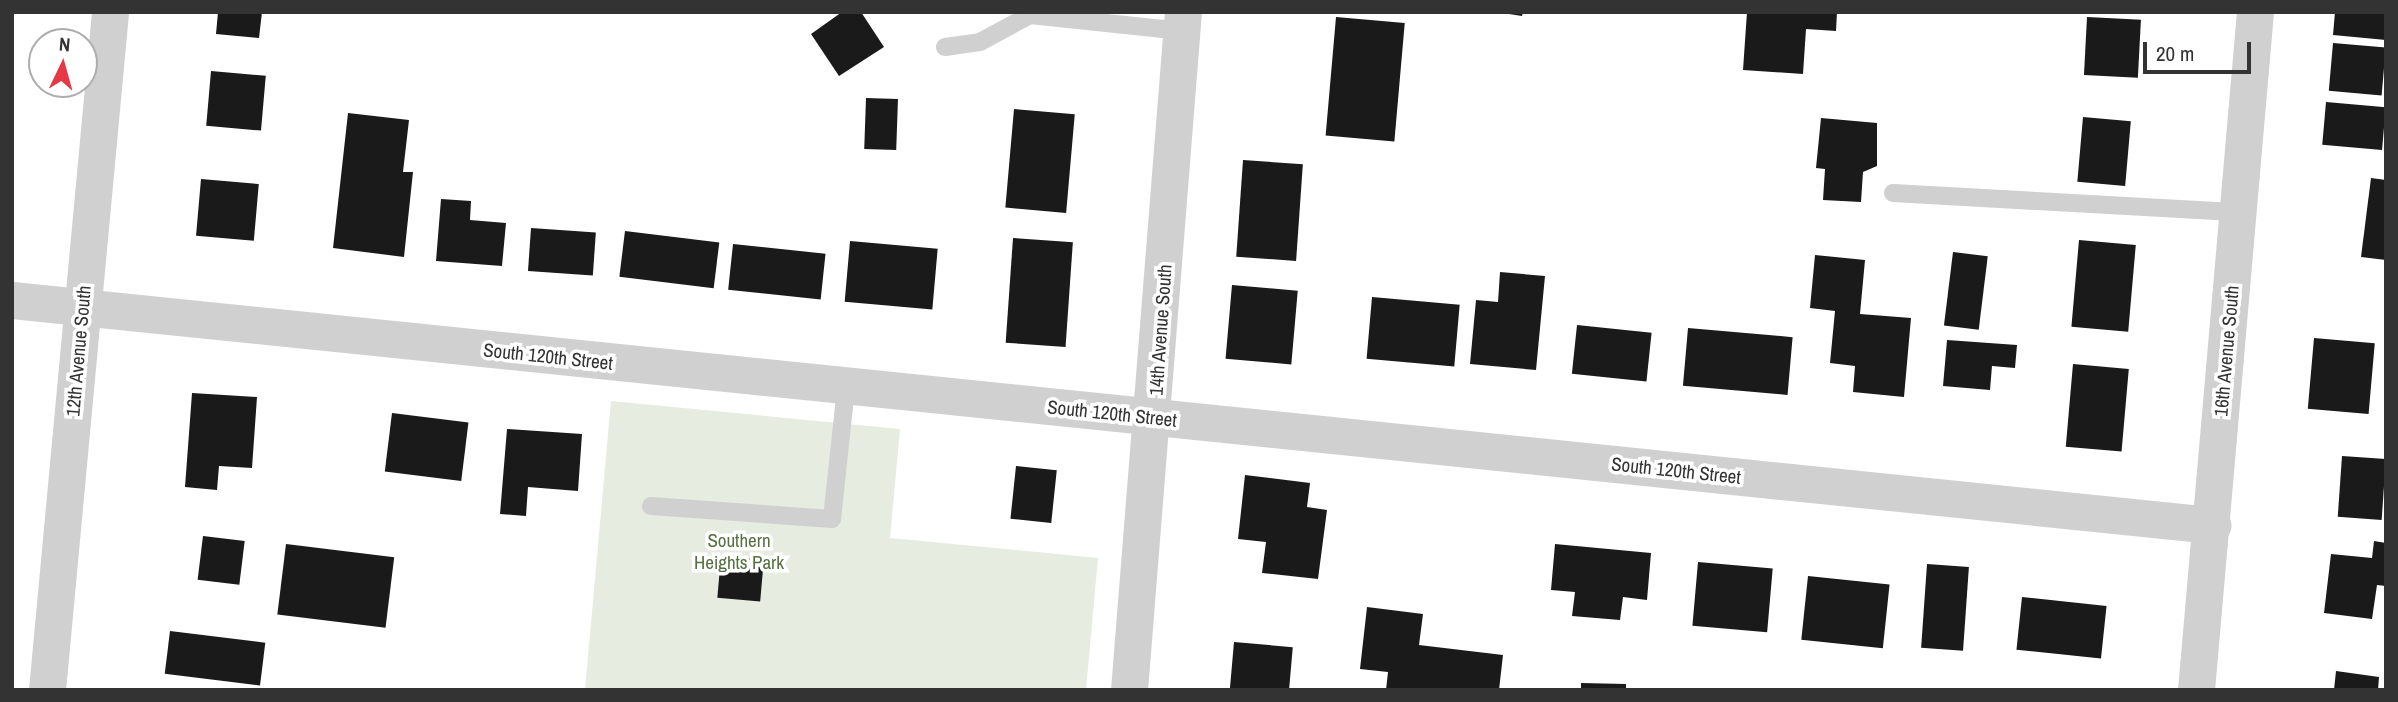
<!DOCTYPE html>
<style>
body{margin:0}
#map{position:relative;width:2398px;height:702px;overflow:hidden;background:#fff;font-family:"Archivo Narrow",sans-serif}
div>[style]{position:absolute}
.green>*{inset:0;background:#e6ecdf}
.building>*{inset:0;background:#1a1a1a;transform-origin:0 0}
.lane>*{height:18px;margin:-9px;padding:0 9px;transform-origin:9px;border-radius:9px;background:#d0d0d0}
.street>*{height:37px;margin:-18.5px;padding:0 18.5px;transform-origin:18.5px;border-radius:18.5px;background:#d0d0d0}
span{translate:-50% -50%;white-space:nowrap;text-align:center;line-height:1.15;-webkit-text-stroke:7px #fff;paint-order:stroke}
.street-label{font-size:19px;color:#333}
.park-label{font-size:19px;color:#56703f}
.frame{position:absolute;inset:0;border:14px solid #333;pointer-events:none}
.north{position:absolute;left:28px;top:28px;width:70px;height:70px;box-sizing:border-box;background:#fff;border:2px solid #adadad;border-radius:50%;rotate:5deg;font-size:19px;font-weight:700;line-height:28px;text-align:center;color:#333}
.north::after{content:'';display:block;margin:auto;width:24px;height:32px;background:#e63946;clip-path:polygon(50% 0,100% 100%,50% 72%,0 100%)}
.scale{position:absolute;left:2143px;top:42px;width:108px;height:32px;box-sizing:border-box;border:4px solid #333;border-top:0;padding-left:9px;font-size:21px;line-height:24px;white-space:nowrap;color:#333;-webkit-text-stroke:5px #fff;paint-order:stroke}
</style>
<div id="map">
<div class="green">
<div style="clip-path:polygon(611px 401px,900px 429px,890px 538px,1098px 558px,1086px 690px,585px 690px)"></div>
</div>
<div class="building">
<div style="clip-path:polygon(218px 12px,262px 12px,259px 38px,216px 34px)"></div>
<div style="clip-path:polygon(842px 12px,861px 12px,884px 47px,839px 76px,811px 34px)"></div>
<div style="clip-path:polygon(1496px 12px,1523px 12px,1522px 16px)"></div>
<div style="clip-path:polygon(1747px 12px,1837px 12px,1836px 31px,1806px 29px,1803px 74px,1743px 70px)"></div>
<div style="clip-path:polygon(2335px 12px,2386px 12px,2386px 40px,2333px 35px)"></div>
<div style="left:1336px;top:17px;width:69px;height:119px;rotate:5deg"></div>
<div style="left:2087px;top:17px;width:54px;height:58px;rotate:3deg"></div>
<div style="left:2333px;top:43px;width:53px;height:48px;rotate:5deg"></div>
<div style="left:211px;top:71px;width:55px;height:55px;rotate:5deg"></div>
<div style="left:866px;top:98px;width:32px;height:51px;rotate:2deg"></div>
<div style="left:2326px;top:102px;width:60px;height:43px;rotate:5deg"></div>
<div style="left:1014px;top:109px;width:61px;height:99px;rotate:5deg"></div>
<div style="clip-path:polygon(348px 113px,409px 120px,403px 172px,413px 172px,404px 257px,333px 248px)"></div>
<div style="left:2083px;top:117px;width:48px;height:65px;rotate:5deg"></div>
<div style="clip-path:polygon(1821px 118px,1877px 123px,1877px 166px,1863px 172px,1861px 202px,1823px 200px,1825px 169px,1816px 168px)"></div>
<div style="left:1243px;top:160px;width:60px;height:97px;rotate:4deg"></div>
<div style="clip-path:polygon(2371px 178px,2386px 180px,2386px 260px,2361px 257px)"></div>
<div style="left:201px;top:179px;width:58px;height:57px;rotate:5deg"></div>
<div style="clip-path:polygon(441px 199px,471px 201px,470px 220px,506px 223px,502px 266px,436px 261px)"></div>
<div style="left:531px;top:228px;width:65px;height:43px;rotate:4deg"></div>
<div style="left:625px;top:231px;width:95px;height:46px;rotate:7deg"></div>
<div style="left:1013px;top:238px;width:60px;height:105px;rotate:4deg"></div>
<div style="left:2079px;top:240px;width:57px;height:87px;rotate:5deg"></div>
<div style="left:850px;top:241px;width:88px;height:61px;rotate:5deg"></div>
<div style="left:733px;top:244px;width:93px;height:46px;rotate:6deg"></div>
<div style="left:1953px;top:252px;width:35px;height:74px;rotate:7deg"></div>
<div style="clip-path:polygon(1815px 255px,1865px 260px,1860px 314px,1911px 318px,1904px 397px,1853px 392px,1855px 366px,1830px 363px,1835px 311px,1810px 308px)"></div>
<div style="clip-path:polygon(1500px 272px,1545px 276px,1536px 370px,1470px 364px,1476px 300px,1498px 302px)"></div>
<div style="left:1232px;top:285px;width:66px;height:74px;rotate:5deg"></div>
<div style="left:1372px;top:297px;width:88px;height:62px;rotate:5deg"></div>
<div style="left:1577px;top:325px;width:75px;height:49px;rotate:6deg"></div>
<div style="left:1688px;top:328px;width:105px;height:58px;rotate:5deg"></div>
<div style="left:2314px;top:338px;width:61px;height:71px;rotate:5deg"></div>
<div style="clip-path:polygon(1947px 340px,2017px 345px,2015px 368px,1992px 366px,1990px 390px,1943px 386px)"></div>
<div style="left:2073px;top:364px;width:56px;height:83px;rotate:5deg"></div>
<div style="clip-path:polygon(192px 393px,257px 397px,252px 468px,219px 466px,217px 490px,185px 487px)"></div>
<div style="left:392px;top:413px;width:77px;height:59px;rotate:7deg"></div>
<div style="clip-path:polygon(507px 429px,582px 434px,578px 491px,528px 487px,526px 516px,500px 514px)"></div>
<div style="left:2342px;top:456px;width:44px;height:61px;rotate:4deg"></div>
<div style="left:1016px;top:466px;width:41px;height:53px;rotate:6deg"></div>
<div style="clip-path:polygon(1245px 475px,1310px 483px,1307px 507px,1327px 510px,1318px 579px,1262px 573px,1266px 542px,1238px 539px)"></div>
<div style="left:203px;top:536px;width:42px;height:44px;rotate:7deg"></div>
<div style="clip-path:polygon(2374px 541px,2386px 543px,2386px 586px,2377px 585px,2372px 619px,2324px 613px,2331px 554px,2372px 558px)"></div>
<div style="left:286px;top:544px;width:109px;height:71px;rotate:7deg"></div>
<div style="clip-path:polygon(1555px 544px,1651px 553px,1647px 600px,1623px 597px,1620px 620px,1572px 616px,1575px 592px,1551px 590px)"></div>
<div style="left:721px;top:556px;width:43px;height:42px;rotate:5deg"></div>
<div style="left:1698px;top:562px;width:75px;height:64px;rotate:5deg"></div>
<div style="left:1927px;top:564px;width:42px;height:84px;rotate:4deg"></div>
<div style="left:1808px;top:576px;width:82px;height:64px;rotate:6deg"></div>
<div style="left:2022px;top:597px;width:85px;height:53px;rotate:6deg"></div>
<div style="clip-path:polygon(1367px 607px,1423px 614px,1419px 645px,1503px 655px,1499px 690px,1386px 690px,1388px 672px,1360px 669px)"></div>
<div style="left:170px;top:631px;width:96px;height:43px;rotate:7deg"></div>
<div style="left:1234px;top:642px;width:59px;height:48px;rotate:5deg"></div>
<div style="clip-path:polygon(2336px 671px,2379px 677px,2378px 690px,2334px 690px)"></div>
<div style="clip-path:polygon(1581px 683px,1626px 684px,1626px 690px,1581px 690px)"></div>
</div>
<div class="lane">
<div style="left:945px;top:47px;width:35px;rotate:-8deg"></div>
<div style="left:980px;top:42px;width:57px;rotate:-28.4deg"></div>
<div style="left:1030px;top:15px;width:153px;rotate:6deg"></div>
<div style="left:1893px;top:193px;width:346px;rotate:3.2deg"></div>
<div style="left:651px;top:506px;width:181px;rotate:4.1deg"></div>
<div style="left:832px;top:519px;width:133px;rotate:-83.9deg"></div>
</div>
<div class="street">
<div style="left:12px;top:300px;width:2212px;rotate:5.84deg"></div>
<div style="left:47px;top:690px;width:681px;rotate:-84.69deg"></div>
<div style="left:1129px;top:690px;width:680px;rotate:-85.45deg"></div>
<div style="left:2196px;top:690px;width:681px;rotate:-85.03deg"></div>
</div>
<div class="street-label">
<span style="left:1161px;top:330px;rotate:-86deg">14th Avenue South</span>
<span style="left:79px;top:351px;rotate:-85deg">12th Avenue South</span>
<span style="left:2227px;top:351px;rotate:-85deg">16th Avenue South</span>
<span style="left:548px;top:357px;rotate:6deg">South 120th Street</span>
<span style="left:1112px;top:414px;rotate:6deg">South 120th Street</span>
<span style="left:1676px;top:471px;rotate:6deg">South 120th Street</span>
</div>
<div class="park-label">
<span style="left:739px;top:552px">Southern<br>Heights Park</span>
</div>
<div class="frame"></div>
<div class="north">N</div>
<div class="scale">20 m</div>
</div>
